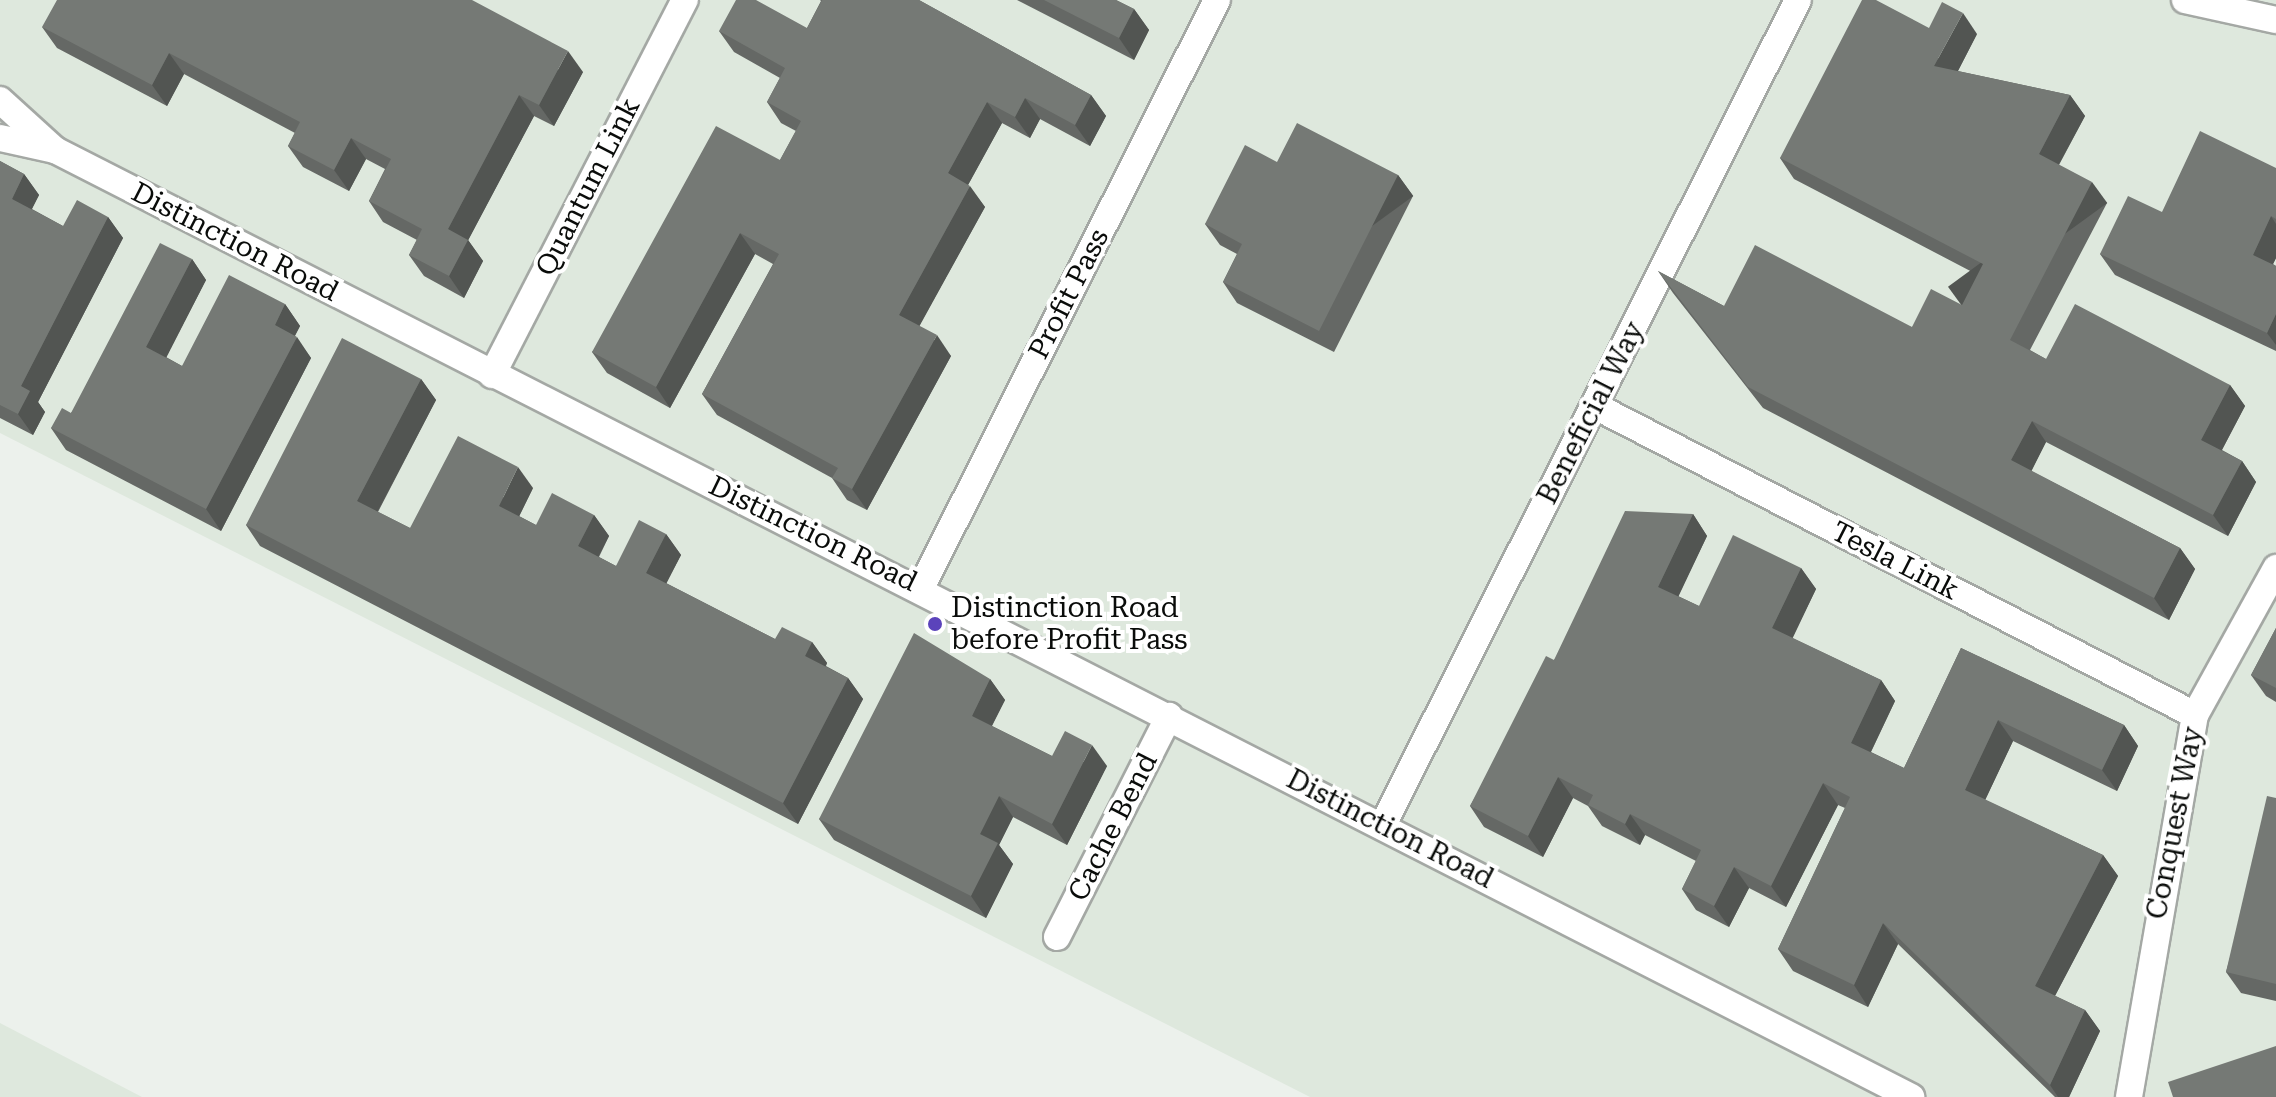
<!DOCTYPE html>
<style>
body{margin:0}
#map{position:relative;width:2276px;height:1097px;overflow:hidden;background:#ecf1ec;font-family:"Roboto Serif",serif}
div>[style]{position:absolute}
.built>*{inset:0;background:#dee8dd}
.roads{filter:drop-shadow(2px 0 #a4a8a4) drop-shadow(-2px 0 #a4a8a4) drop-shadow(0 2px #a4a8a4) drop-shadow(0 -2px #a4a8a4)}
.minor>*{height:26px;margin:-13px;padding:0 13px;transform-origin:13px;border-radius:13px;background:#fff}
.wall>*{inset:0;background:#656865}
.shaded-wall>*{inset:0;background:#525552;transform-origin:0 0}
.building>*{inset:0;background:#757975}
.dots>*{width:22px;height:22px;translate:-50% -50%;box-sizing:border-box;border:4px solid #fff;border-radius:50%}
span{translate:-50% -50%;white-space:nowrap;text-align:center;line-height:1.15;-webkit-text-stroke:8px #fff;paint-order:stroke}
.street-label{font-size:28px;color:#0a0c0a}
.poi-label{font-size:28px;color:#0a0c0a}
.left{translate:0 -50%;text-align:left}
</style>
<div id="map">
<div class="built">
<div style="clip-path:polygon(0 0,2276px 0,2276px 1097px,1310px 1097px,0 433px)"></div>
<div style="clip-path:polygon(0 1023px,142px 1097px,0 1097px)"></div>
</div>
<div class="roads">
<div class="minor">
<div style="left:2185px;top:0;width:93px;rotate:12.4deg"></div>
<div style="left:0;top:100px;width:74px;rotate:42.3deg"></div>
<div style="left:55px;top:150px;width:2084px;rotate:27.03deg"></div>
<div style="left:0;top:138px;width:56px;rotate:12.3deg"></div>
<div style="left:492px;top:375px;width:422px;rotate:-62.8deg"></div>
<div style="left:1595px;top:406px;width:675px;rotate:27.25deg"></div>
<div style="left:921px;top:588px;width:658px;rotate:-63.28deg"></div>
<div style="left:1383px;top:825px;width:923px;rotate:-63.3deg"></div>
<div style="left:1057px;top:937px;width:248px;rotate:-63.1deg"></div>
<div style="left:2129px;top:1097px;width:388px;rotate:-80.2deg"></div>
<div style="left:2195px;top:715px;width:168px;rotate:-61.1deg"></div>
</div>
</div>
<div class="wall">
<div style="clip-path:polygon(820px 0,919px 0,1091px 95px,1106px 116px,1090px 146px,1040px 119px,1030px 138px,1002px 123px,968px 185px,985px 207px,919px 326px,951px 356px,867px 510px,847px 500px,832px 478px,717px 415px,702px 394px,773px 264px,755px 254px,670px 408px,607px 373px,592px 352px,780px 160px,796px 131px,781px 123px,767px 102px,780px 78px,734px 52px,719px 31px,807px 28px,821px 1px)"></div>
<div style="clip-path:polygon(1017px 0,1116px 0,1134px 9px,1149px 30px,1134px 60px)"></div>
<div style="clip-path:polygon(42px 27px,583px 72px,554px 126px,534px 116px,468px 240px,483px 261px,464px 298px,424px 276px,409px 255px,417px 240px,383px 222px,369px 201px,385px 169px,366px 159px,349px 191px,303px 167px,288px 146px,295px 133px,184px 74px,167px 106px,57px 48px)"></div>
<div style="clip-path:polygon(1977px 34px,1958px 71px,2070px 95px,2085px 116px,2059px 165px,2107px 203px,2030px 350px,2046px 359px,2230px 385px,2245px 406px,2222px 450px,2242px 461px,2256px 482px,2228px 536px,2046px 442px,2031px 471px,2180px 548px,2195px 569px,2169px 620px,1763px 408px,1673px 293px,1658px 271px,1724px 306px,1912px 327px,1962px 305px,1978px 275px,1794px 179px,1780px 158px)"></div>
<div style="clip-path:polygon(0 161px,24px 174px,39px 195px,32px 209px,63px 226px,108px 217px,123px 238px,38px 402px,45px 412px,33px 435px,0 418px)"></div>
<div style="clip-path:polygon(1277px 162px,1398px 175px,1413px 196px,1334px 352px,1237px 303px,1223px 282px,1237px 254px,1220px 245px,1205px 224px)"></div>
<div style="clip-path:polygon(2276px 168px,2276px 258px,2273px 264px,2276px 266px,2276px 351px,2115px 275px,2100px 254px,2162px 212px)"></div>
<div style="clip-path:polygon(192px 259px,206px 280px,166px 357px,182px 366px,285px 304px,300px 326px,295px 336px,311px 358px,221px 531px,66px 450px,51px 428px,71px 413px)"></div>
<div style="clip-path:polygon(421px 379px,436px 400px,378px 512px,410px 528px,533px 488px,519px 516px,536px 525px,594px 515px,609px 536px,599px 557px,616px 566px,666px 534px,681px 555px,666px 583px,775px 639px,812px 642px,827px 663px,826px 666px,848px 678px,863px 699px,798px 824px,260px 546px,246px 525px)"></div>
<div style="clip-path:polygon(1693px 514px,1707px 536px,1678px 596px,1699px 606px,1801px 568px,1816px 589px,1792px 638px,1881px 680px,1895px 701px,1871px 752px,1904px 768px,1961px 648px,2124px 725px,2138px 746px,2117px 791px,2013px 741px,1985px 800px,2103px 855px,2118px 876px,2055px 996px,2085px 1010px,2100px 1031px,2069px 1097px,2055px 1097px,1898px 944px,1868px 1007px,1793px 971px,1778px 949px,1845px 808px,1838px 805px,1786px 907px,1749px 888px,1729px 927px,1696px 910px,1682px 889px,1696px 861px,1645px 835px,1640px 845px,1602px 826px,1588px 806px,1573px 798px,1543px 857px,1484px 827px,1470px 806px,1554px 660px)"></div>
<div style="clip-path:polygon(2276px 628px,2276px 702px,2266px 696px,2251px 675px)"></div>
<div style="clip-path:polygon(990px 679px,1005px 700px,992px 726px,1052px 756px,1107px 766px,1067px 845px,1013px 817px,999px 845px,1013px 864px,986px 918px,834px 840px,819px 819px)"></div>
<div style="clip-path:polygon(2276px 798px,2276px 1001px,2241px 993px,2226px 972px)"></div>
</div>
<div class="shaded-wall">
<div style="clip-path:polygon(1134px 9px,1149px 30px,1134px 60px,1119px 38px)"></div>
<div style="clip-path:polygon(1963px 13px,1977px 34px,1949px 88px,1934px 66px)"></div>
<div style="clip-path:polygon(568px 51px,583px 72px,554px 126px,539px 105px)"></div>
<div style="clip-path:polygon(169px 53px,184px 74px,167px 106px,152px 85px)"></div>
<div style="clip-path:polygon(519px 95px,534px 116px,463px 250px,448px 229px)"></div>
<div style="clip-path:polygon(1091px 95px,1106px 116px,1090px 146px,1075px 125px)"></div>
<div style="clip-path:polygon(2070px 95px,2085px 116px,2053px 175px,2039px 154px)"></div>
<div style="clip-path:polygon(1025px 98px,1040px 119px,1030px 138px,1015px 117px)"></div>
<div style="clip-path:polygon(987px 102px,1002px 123px,963px 194px,948px 173px)"></div>
<div style="clip-path:polygon(351px 138px,366px 159px,349px 191px,334px 170px)"></div>
<div style="clip-path:polygon(24px 174px,39px 195px,26px 220px,12px 199px)"></div>
<div style="left:1398px;top:175px;width:26px;height:175px;rotate:54deg"></div>
<div style="left:2092px;top:182px;width:26px;height:178px;rotate:54deg"></div>
<div style="clip-path:polygon(970px 186px,985px 207px,914px 336px,899px 315px)"></div>
<div style="clip-path:polygon(2271px 216px,2276px 224px,2276px 258px,2267px 276px,2253px 255px)"></div>
<div style="clip-path:polygon(108px 217px,123px 238px,38px 402px,45px 412px,33px 435px,18px 414px,21px 386px)"></div>
<div style="clip-path:polygon(740px 233px,755px 254px,670px 408px,656px 387px)"></div>
<div style="clip-path:polygon(468px 240px,483px 261px,464px 298px,449px 276px)"></div>
<div style="clip-path:polygon(192px 259px,206px 280px,161px 368px,146px 347px)"></div>
<div style="clip-path:polygon(285px 304px,300px 326px,289px 346px,275px 325px)"></div>
<div style="clip-path:polygon(2276px 314px,2276px 345px,2267px 333px)"></div>
<div style="clip-path:polygon(937px 335px,951px 356px,867px 510px,852px 489px)"></div>
<div style="clip-path:polygon(297px 337px,311px 358px,221px 531px,206px 509px)"></div>
<div style="clip-path:polygon(421px 379px,436px 400px,372px 522px,357px 501px)"></div>
<div style="clip-path:polygon(2230px 385px,2245px 406px,2216px 461px,2201px 440px)"></div>
<div style="clip-path:polygon(2032px 421px,2046px 442px,2026px 482px,2011px 460px)"></div>
<div style="clip-path:polygon(2242px 461px,2256px 482px,2228px 536px,2213px 515px)"></div>
<div style="clip-path:polygon(518px 467px,533px 488px,514px 527px,499px 506px)"></div>
<div style="clip-path:polygon(1693px 514px,1707px 536px,1673px 608px,1658px 587px)"></div>
<div style="clip-path:polygon(594px 515px,609px 536px,593px 567px,578px 546px)"></div>
<div style="clip-path:polygon(666px 534px,681px 555px,661px 594px,646px 573px)"></div>
<div style="clip-path:polygon(2180px 548px,2195px 569px,2169px 620px,2154px 598px)"></div>
<div style="clip-path:polygon(1801px 568px,1816px 589px,1787px 650px,1772px 628px)"></div>
<div style="clip-path:polygon(812px 642px,827px 663px,820px 677px,805px 656px)"></div>
<div style="clip-path:polygon(848px 678px,863px 699px,798px 824px,783px 803px)"></div>
<div style="clip-path:polygon(990px 679px,1005px 700px,986px 737px,972px 716px)"></div>
<div style="clip-path:polygon(1881px 680px,1895px 701px,1865px 764px,1851px 743px)"></div>
<div style="clip-path:polygon(1998px 720px,2013px 741px,1980px 811px,1965px 790px)"></div>
<div style="clip-path:polygon(2124px 725px,2138px 746px,2117px 791px,2102px 770px)"></div>
<div style="clip-path:polygon(1092px 745px,1107px 766px,1067px 845px,1052px 824px)"></div>
<div style="clip-path:polygon(1558px 777px,1573px 798px,1543px 857px,1528px 836px)"></div>
<div style="clip-path:polygon(1823px 783px,1838px 805px,1786px 907px,1771px 886px)"></div>
<div style="clip-path:polygon(999px 796px,1013px 817px,999px 845px,1013px 864px,986px 918px,971px 896px,980px 834px)"></div>
<div style="clip-path:polygon(1630px 814px,1645px 835px,1640px 845px,1625px 824px)"></div>
<div style="clip-path:polygon(2103px 855px,2118px 876px,2049px 1007px,2035px 986px)"></div>
<div style="clip-path:polygon(1734px 867px,1749px 888px,1729px 927px,1714px 906px)"></div>
<div style="clip-path:polygon(1883px 923px,1898px 944px,1868px 1007px,1854px 985px)"></div>
<div style="clip-path:polygon(2085px 1010px,2100px 1031px,2069px 1097px,2058px 1097px,2050px 1085px)"></div>
</div>
<div class="building">
<div style="clip-path:polygon(57px 0,472px 0,568px 51px,539px 105px,519px 95px,448px 229px,468px 240px,449px 276px,409px 255px,422px 229px,369px 201px,391px 159px,351px 138px,334px 170px,288px 146px,300px 122px,169px 53px,152px 85px,42px 27px)"></div>
<div style="clip-path:polygon(736px 0,756px 0,807px 28px,822px 0,919px 0,1091px 95px,1075px 125px,1025px 98px,1015px 117px,987px 102px,948px 173px,970px 186px,899px 315px,937px 335px,852px 489px,832px 478px,838px 468px,702px 394px,779px 254px,740px 233px,656px 387px,592px 352px,716px 126px,780px 160px,801px 121px,767px 102px,785px 68px,719px 31px)"></div>
<div style="clip-path:polygon(1044px 0,1116px 0,1134px 9px,1119px 38px)"></div>
<div style="clip-path:polygon(1862px 0,1876px 0,1929px 28px,1942px 2px,1963px 13px,1934px 66px,2070px 95px,2039px 154px,2092px 182px,2010px 340px,2046px 359px,2075px 304px,2230px 385px,2201px 440px,2242px 461px,2213px 515px,2032px 421px,2011px 460px,2180px 548px,2154px 598px,1748px 387px,1658px 271px,1724px 306px,1755px 245px,1912px 327px,1931px 289px,1962px 305px,1983px 264px,1780px 158px)"></div>
<div style="clip-path:polygon(1297px 123px,1398px 175px,1319px 331px,1223px 282px,1242px 244px,1205px 224px,1245px 145px,1277px 162px)"></div>
<div style="clip-path:polygon(2200px 131px,2276px 168px,2276px 219px,2271px 216px,2253px 255px,2276px 266px,2276px 314px,2267px 333px,2100px 254px,2128px 196px,2162px 212px)"></div>
<div style="clip-path:polygon(0 161px,24px 174px,12px 199px,63px 226px,77px 200px,108px 217px,21px 386px,30px 391px,18px 414px,0 405px)"></div>
<div style="clip-path:polygon(160px 243px,192px 259px,146px 347px,182px 366px,229px 275px,285px 304px,275px 325px,297px 337px,206px 509px,51px 428px,62px 408px,71px 413px)"></div>
<div style="clip-path:polygon(342px 338px,421px 379px,357px 501px,410px 528px,458px 436px,518px 467px,499px 506px,536px 525px,552px 493px,594px 515px,578px 546px,616px 566px,639px 520px,666px 534px,646px 573px,775px 639px,782px 627px,812px 642px,805px 656px,848px 678px,783px 803px,246px 525px)"></div>
<div style="clip-path:polygon(1625px 511px,1693px 514px,1658px 587px,1699px 606px,1733px 535px,1801px 568px,1772px 628px,1881px 680px,1851px 743px,1904px 768px,1961px 648px,2124px 725px,2102px 770px,1998px 720px,1965px 790px,2103px 855px,2035px 986px,2085px 1010px,2050px 1085px,1883px 923px,1854px 985px,1778px 949px,1850px 797px,1823px 783px,1771px 886px,1734px 867px,1714px 906px,1682px 889px,1701px 850px,1630px 814px,1625px 824px,1588px 805px,1593px 795px,1558px 777px,1528px 836px,1470px 806px,1546px 656px,1554px 660px)"></div>
<div style="clip-path:polygon(2276px 628px,2276px 688px,2251px 675px)"></div>
<div style="clip-path:polygon(914px 633px,990px 679px,972px 716px,1052px 756px,1065px 731px,1092px 745px,1052px 824px,999px 796px,980px 834px,998px 843px,971px 896px,819px 819px)"></div>
<div style="clip-path:polygon(2267px 796px,2276px 798px,2276px 984px,2226px 972px)"></div>
<div style="clip-path:polygon(2276px 1046px,2276px 1097px,2173px 1097px,2168px 1082px)"></div>
</div>
<div class="dots">
<div style="left:935px;top:624px;background:#5b43bb"></div>
</div>
<div class="street-label">
<span style="left:588px;top:187px;rotate:-63deg">Quantum Link</span>
<span style="left:235px;top:242px;rotate:27deg">Distinction Road</span>
<span style="left:1069px;top:294px;rotate:-63deg">Profit Pass</span>
<span style="left:1591px;top:413px;rotate:-63deg">Beneficial Way</span>
<span style="left:813px;top:534px;rotate:26deg">Distinction Road</span>
<span style="left:1895px;top:561px;rotate:27deg">Tesla Link</span>
<span style="left:2175px;top:823px;rotate:-79deg">Conquest Way</span>
<span style="left:1113px;top:827px;rotate:-63deg">Cache Bend</span>
<span style="left:1390px;top:829px;rotate:27deg">Distinction Road</span>
</div>
<div class="poi-label">
<span class="left" style="left:951px;top:624px">Distinction Road<br>before Profit Pass</span>
</div>
</div>
